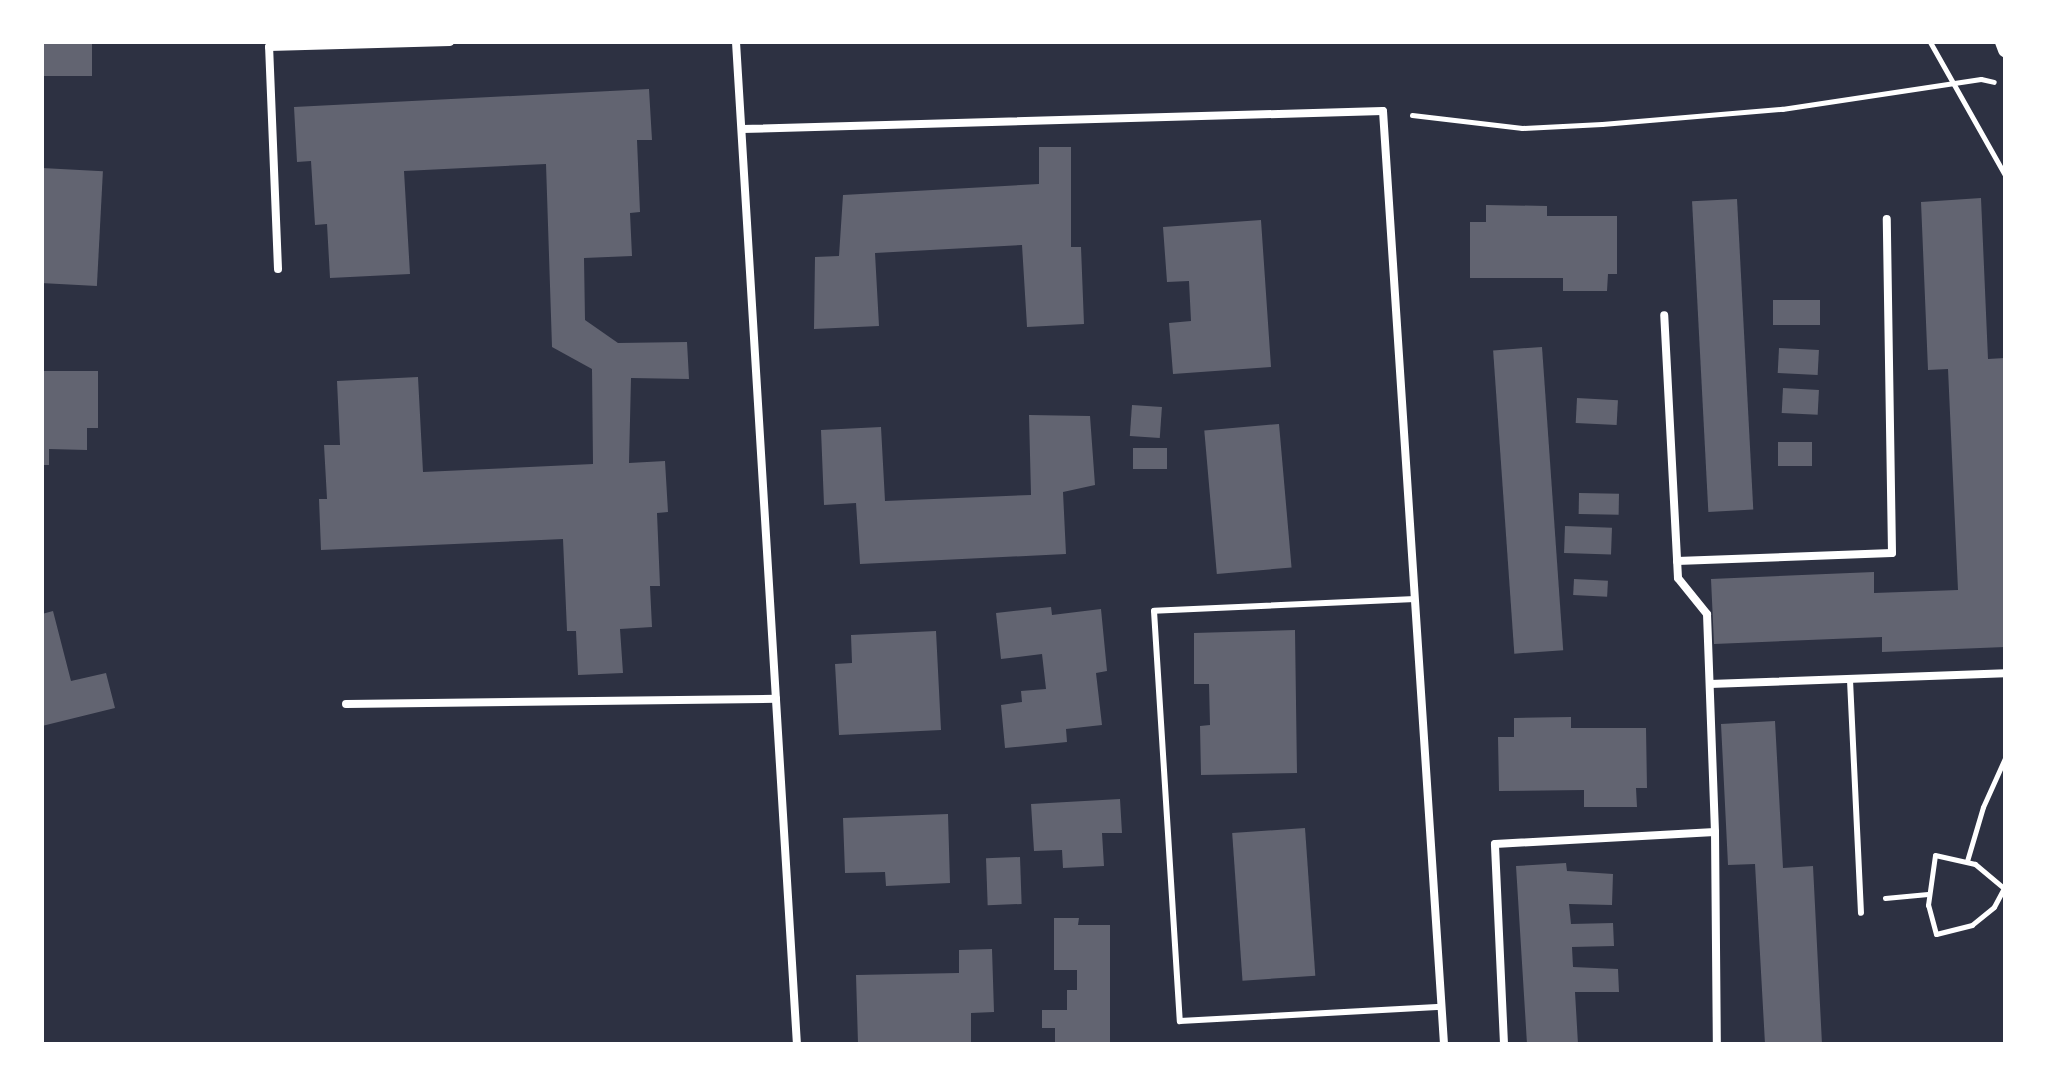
<!DOCTYPE html>
<style>
body{margin:0}
#map{position:relative;width:2047px;height:1086px;overflow:hidden;background:#2d3142;font-family:Montserrat,sans-serif}
div>[style]{position:absolute}
.building>*{inset:0;background:#626471;transform-origin:0 0}
.path>*{height:5px;margin:-2.5px;padding:0 2.5px;transform-origin:2.5px;border-radius:2.5px;background:#fff}
.service>*{height:6px;margin:-3px;padding:0 3px;transform-origin:3px;border-radius:3px;background:#fff}
.minor>*{height:8px;margin:-4px;padding:0 4px;transform-origin:4px;border-radius:4px;background:#fff}
.tertiary>*{height:14px;margin:-7px;padding:0 7px;transform-origin:7px;border-radius:7px;background:#fff}
span{translate:-50% -50%;white-space:nowrap;text-align:center;line-height:1.15;-webkit-text-stroke:7px #fff;paint-order:stroke}
.frame{position:absolute;inset:0;border:44px solid #fff;pointer-events:none}
</style>
<div id="map">
<div class="building">
<div style="left:42px;top:42px;width:50px;height:34px"></div>
<div style="clip-path:polygon(649px 89px,652px 140px,637px 140px,640px 212px,630px 213px,632px 256px,584px 258px,585px 320px,618px 343px,687px 342px,689px 379px,631px 378px,629px 463px,665px 461px,668px 512px,657px 513px,660px 586px,650px 586px,652px 627px,620px 629px,623px 673px,578px 675px,576px 631px,567px 631px,563px 539px,321px 550px,319px 499px,327px 499px,324px 445px,340px 445px,337px 381px,418px 377px,423px 472px,593px 464px,592px 369px,552px 347px,546px 164px,404px 171px,410px 274px,330px 278px,327px 224px,315px 225px,311px 161px,297px 162px,294px 107px)"></div>
<div style="clip-path:polygon(1039px 147px,1071px 147px,1071px 247px,1081px 247px,1084px 324px,1027px 327px,1022px 245px,875px 253px,879px 326px,814px 329px,815px 257px,839px 256px,843px 195px,1039px 184px)"></div>
<div style="left:42px;top:168px;width:61px;height:115px;rotate:3deg"></div>
<div style="clip-path:polygon(1981px 198px,1988px 359px,2005px 358px,2005px 647px,1882px 652px,1882px 637px,1714px 644px,1711px 579px,1874px 572px,1874px 593px,1958px 590px,1948px 369px,1928px 370px,1921px 202px)"></div>
<div style="left:1737px;top:199px;width:311px;height:45px;rotate:87deg"></div>
<div style="clip-path:polygon(1486px 205px,1547px 206px,1547px 216px,1617px 216px,1617px 274px,1608px 274px,1607px 291px,1563px 291px,1563px 278px,1470px 278px,1470px 222px,1486px 222px)"></div>
<div style="clip-path:polygon(1261px 220px,1271px 367px,1173px 374px,1169px 323px,1191px 321px,1189px 281px,1167px 282px,1163px 227px)"></div>
<div style="left:1820px;top:300px;width:25px;height:47px;rotate:90deg"></div>
<div style="left:1542px;top:347px;width:304px;height:49px;rotate:86deg"></div>
<div style="left:1779px;top:348px;width:40px;height:25px;rotate:3deg"></div>
<div style="clip-path:polygon(42px 371px,98px 371px,98px 428px,87px 428px,87px 450px,49px 449px,49px 465px,42px 465px)"></div>
<div style="left:1783px;top:388px;width:36px;height:25px;rotate:3deg"></div>
<div style="left:1577px;top:398px;width:41px;height:25px;rotate:3deg"></div>
<div style="left:1132px;top:405px;width:30px;height:31px;rotate:4deg"></div>
<div style="clip-path:polygon(1029px 415px,1090px 416px,1095px 485px,1063px 492px,1066px 554px,860px 564px,856px 503px,824px 505px,821px 430px,881px 427px,885px 501px,1031px 495px)"></div>
<div style="left:1279px;top:424px;width:144px;height:75px;rotate:85deg"></div>
<div style="left:1812px;top:442px;width:24px;height:34px;rotate:90deg"></div>
<div style="left:1167px;top:448px;width:21px;height:34px;rotate:90deg"></div>
<div style="left:1579px;top:493px;width:40px;height:21px;rotate:1deg"></div>
<div style="left:1565px;top:526px;width:47px;height:27px;rotate:2deg"></div>
<div style="left:1574px;top:579px;width:34px;height:16px;rotate:3deg"></div>
<div style="clip-path:polygon(1051px 607px,1052px 615px,1101px 609px,1107px 671px,1096px 673px,1102px 725px,1066px 729px,1067px 742px,1005px 748px,1001px 705px,1022px 702px,1021px 691px,1046px 689px,1042px 654px,1001px 659px,996px 613px)"></div>
<div style="clip-path:polygon(53px 611px,71px 681px,106px 673px,115px 708px,42px 726px,42px 614px)"></div>
<div style="clip-path:polygon(1295px 630px,1297px 773px,1201px 775px,1200px 726px,1210px 725px,1209px 684px,1194px 684px,1194px 633px)"></div>
<div style="clip-path:polygon(936px 631px,941px 730px,839px 735px,835px 664px,852px 663px,851px 635px)"></div>
<div style="clip-path:polygon(1571px 717px,1571px 728px,1646px 728px,1647px 788px,1636px 788px,1637px 807px,1584px 807px,1584px 790px,1499px 791px,1498px 737px,1514px 737px,1514px 718px)"></div>
<div style="clip-path:polygon(1775px 721px,1783px 868px,1813px 866px,1822px 1044px,1765px 1044px,1755px 864px,1728px 865px,1721px 724px)"></div>
<div style="clip-path:polygon(1120px 799px,1122px 833px,1102px 833px,1104px 866px,1063px 868px,1062px 850px,1034px 851px,1031px 804px)"></div>
<div style="clip-path:polygon(948px 814px,950px 883px,886px 886px,885px 872px,845px 873px,843px 818px)"></div>
<div style="left:1305px;top:828px;width:148px;height:73px;rotate:86deg"></div>
<div style="left:1020px;top:857px;width:47px;height:34px;rotate:88deg"></div>
<div style="clip-path:polygon(1566px 863px,1567px 871px,1613px 874px,1612px 905px,1569px 904px,1571px 924px,1613px 923px,1614px 946px,1572px 947px,1573px 967px,1618px 969px,1619px 992px,1575px 992px,1578px 1044px,1527px 1044px,1516px 866px)"></div>
<div style="clip-path:polygon(1054px 918px,1079px 918px,1078px 925px,1110px 925px,1110px 1043px,1055px 1044px,1055px 1028px,1042px 1028px,1042px 1010px,1067px 1010px,1067px 990px,1077px 990px,1077px 970px,1054px 970px)"></div>
<div style="clip-path:polygon(992px 949px,994px 1012px,971px 1013px,971px 1044px,858px 1044px,856px 975px,959px 973px,959px 950px)"></div>
</div>
<div class="path">
<div style="left:1930px;top:42px;width:153px;rotate:60.6deg"></div>
<div style="left:1412px;top:115px;width:111px;rotate:6.7deg"></div>
<div style="left:1522px;top:128px;width:80px;rotate:-2.9deg"></div>
<div style="left:1602px;top:124px;width:181px;rotate:-4.8deg"></div>
<div style="left:1782px;top:109px;width:201px;rotate:-8.6deg"></div>
<div style="left:1981px;top:79px;width:13px;rotate:13deg"></div>
<div style="left:1935px;top:855px;width:41px;rotate:12.7deg"></div>
<div style="left:1975px;top:864px;width:38px;rotate:40deg"></div>
<div style="left:2004px;top:888px;width:21px;rotate:118deg"></div>
<div style="left:1994px;top:907px;width:28px;rotate:141deg"></div>
<div style="left:1972px;top:925px;width:37px;rotate:166deg"></div>
<div style="left:1936px;top:934px;width:30px;rotate:-105deg"></div>
<div style="left:1928px;top:905px;width:50px;rotate:-82deg"></div>
<div style="left:1967px;top:861px;width:56px;rotate:-73.5deg"></div>
<div style="left:1983px;top:807px;width:54px;rotate:-65.8deg"></div>
<div style="left:1885px;top:898px;width:43px;rotate:-5.3deg"></div>
</div>
<div class="service">
<div style="left:1415px;top:599px;width:261px;rotate:177.4deg"></div>
<div style="left:1154px;top:611px;width:411px;rotate:86.4deg"></div>
<div style="left:1180px;top:1021px;width:262px;rotate:-3.1deg"></div>
<div style="left:1850px;top:680px;width:233px;rotate:87.3deg"></div>
</div>
<div class="minor">
<div style="left:736px;top:42px;width:1004px;rotate:86.52deg"></div>
<div style="left:742px;top:129px;width:641px;rotate:-1.61deg"></div>
<div style="left:1383px;top:111px;width:935px;rotate:86.26deg"></div>
<div style="left:278px;top:269px;width:222px;rotate:-92.3deg"></div>
<div style="left:269px;top:47px;width:181px;rotate:-1.6deg"></div>
<div style="left:1677px;top:561px;width:215px;rotate:-2.1deg"></div>
<div style="left:1892px;top:553px;width:334px;rotate:-90.9deg"></div>
<div style="left:1710px;top:684px;width:295px;rotate:-2.1deg"></div>
<div style="left:346px;top:704px;width:430px;rotate:-0.7deg"></div>
<div style="left:1715px;top:832px;width:212px;rotate:89.5deg"></div>
<div style="left:1504px;top:1044px;width:200px;rotate:-92.6deg"></div>
<div style="left:1495px;top:844px;width:220px;rotate:-3.1deg"></div>
<div style="left:1715px;top:832px;width:218px;rotate:-92.1deg"></div>
<div style="left:1707px;top:614px;width:46px;rotate:-128.9deg"></div>
<div style="left:1678px;top:578px;width:263px;rotate:-93deg"></div>
</div>
<div class="tertiary">
<div style="left:2002px;top:42px;width:9px;rotate:69deg"></div>
</div>
<div class="frame"></div>
</div>
